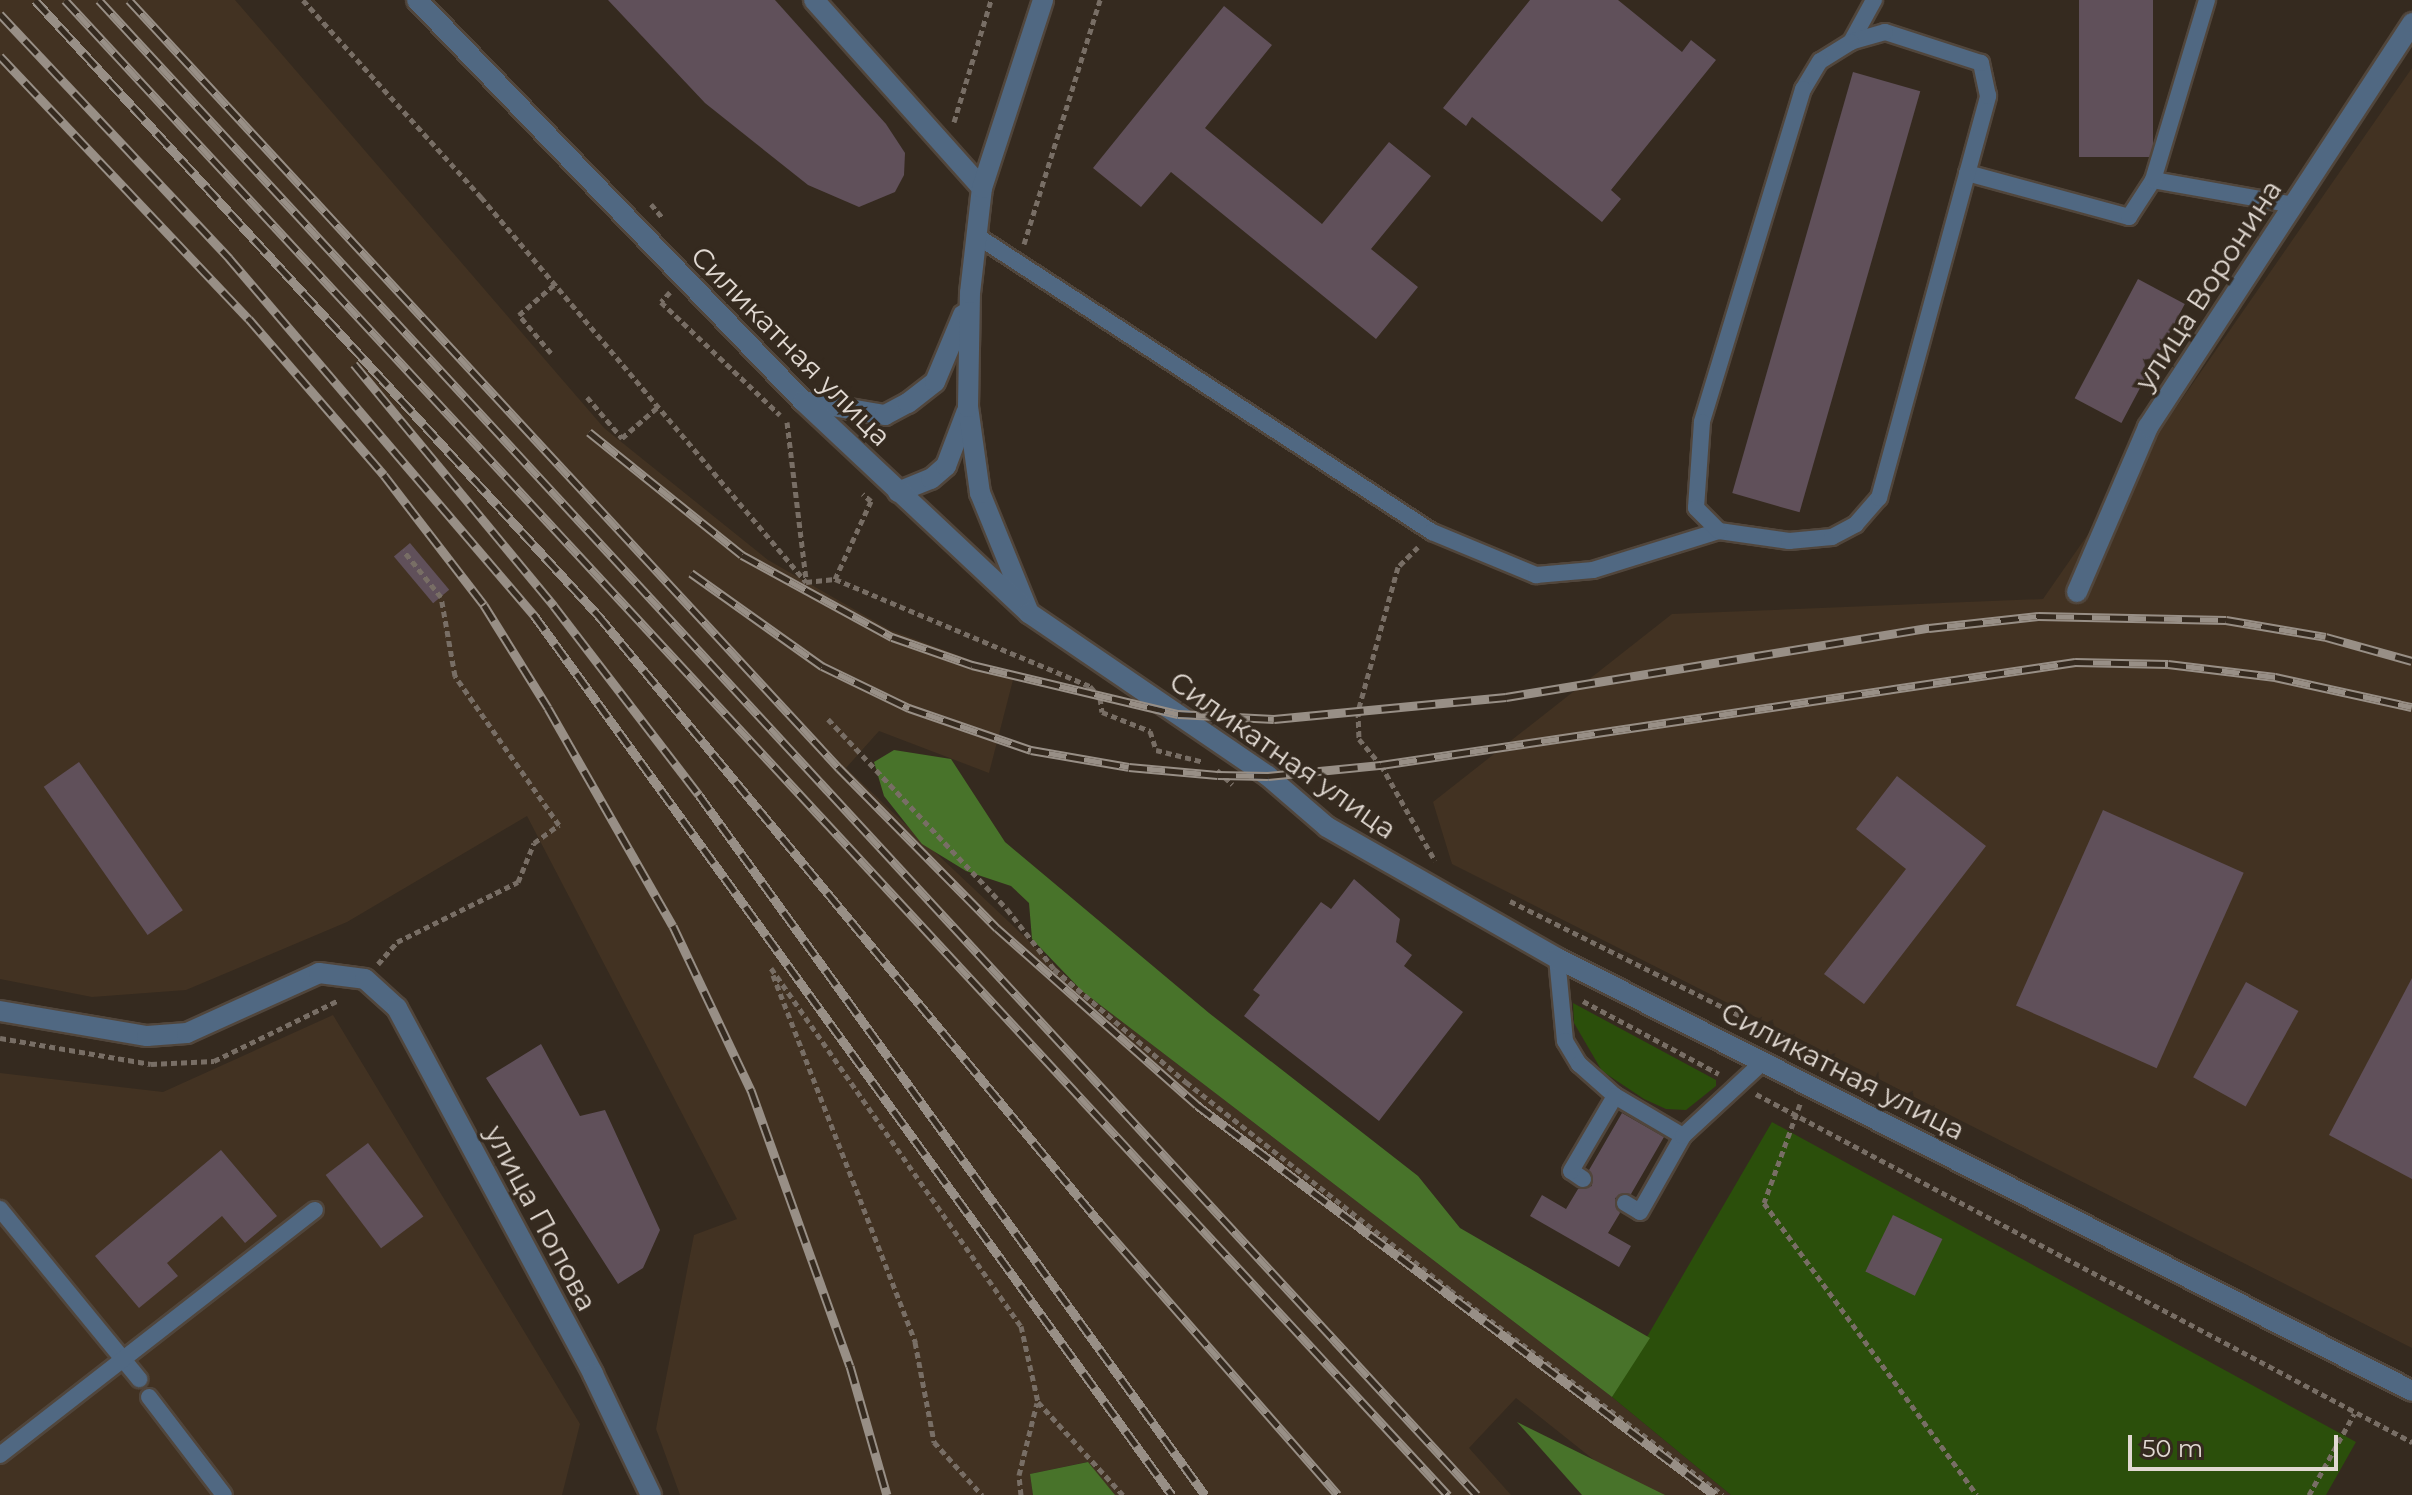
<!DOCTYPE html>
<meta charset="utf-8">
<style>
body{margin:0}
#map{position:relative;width:2412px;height:1495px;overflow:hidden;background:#352a1f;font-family:Montserrat,sans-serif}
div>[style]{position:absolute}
.built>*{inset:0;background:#423222}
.green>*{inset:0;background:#2b4f0b}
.forest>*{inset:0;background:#48732a}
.building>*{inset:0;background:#60505a;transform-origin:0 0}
.path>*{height:5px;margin-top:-2.5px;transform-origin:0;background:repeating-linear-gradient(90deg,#786e65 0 6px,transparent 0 10px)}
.roads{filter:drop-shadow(2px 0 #51463c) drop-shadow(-2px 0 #51463c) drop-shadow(0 2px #51463c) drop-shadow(0 -2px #51463c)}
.service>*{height:16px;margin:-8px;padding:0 8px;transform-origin:8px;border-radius:8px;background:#506882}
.minor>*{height:20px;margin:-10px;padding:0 10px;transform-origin:10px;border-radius:10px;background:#506882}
.tertiary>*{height:20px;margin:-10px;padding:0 10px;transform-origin:10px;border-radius:10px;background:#506882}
.rail>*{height:9px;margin-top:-4.5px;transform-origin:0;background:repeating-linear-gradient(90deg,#352a1f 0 18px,#988f86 0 36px);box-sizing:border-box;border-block:2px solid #988f86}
span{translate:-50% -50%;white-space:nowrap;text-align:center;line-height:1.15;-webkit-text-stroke:7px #352a1f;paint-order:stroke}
.street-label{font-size:28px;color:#e1d9d2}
.scale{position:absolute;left:2128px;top:1435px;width:210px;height:36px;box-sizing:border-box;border:4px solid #e1d9d2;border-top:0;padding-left:10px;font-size:24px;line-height:28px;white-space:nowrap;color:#e1d9d2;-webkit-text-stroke:6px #352a1f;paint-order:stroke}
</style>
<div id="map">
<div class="built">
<div style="clip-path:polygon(0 0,235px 0,604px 428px,768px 560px,890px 630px,1014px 676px,989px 773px,879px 731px,846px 768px,1082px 991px,1612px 1397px,1731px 1495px,1638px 1495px,1516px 1398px,1469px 1448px,1511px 1495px,1115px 1495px,1087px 1462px,1030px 1474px,1033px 1495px,680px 1495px,656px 1429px,694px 1235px,737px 1219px,527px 816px,347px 922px,186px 990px,92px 997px,0 979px)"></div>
<div style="clip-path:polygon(2412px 68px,2412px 1348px,1452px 864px,1433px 802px,1672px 614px,2043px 599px)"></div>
<div style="clip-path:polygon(333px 1015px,580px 1424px,562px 1495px,0 1495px,0 1073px,163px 1092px)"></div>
</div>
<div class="green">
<div style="clip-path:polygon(1573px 1003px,1716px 1080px,1716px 1086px,1686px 1110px,1666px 1109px,1644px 1099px,1602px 1071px,1574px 1023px)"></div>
<div style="clip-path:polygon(evenodd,1772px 1122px,2356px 1442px,2326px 1495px,1731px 1495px,1612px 1397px,1772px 1122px,1894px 1216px,1942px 1239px,1915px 1295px,1867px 1272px,1894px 1216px)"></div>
</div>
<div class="forest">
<div style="clip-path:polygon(894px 750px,951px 759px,1005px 842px,1209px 1013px,1418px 1176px,1460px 1228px,1650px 1338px,1612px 1397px,1082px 991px,1032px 939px,1029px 903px,1011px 886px,966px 871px,922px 844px,884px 796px,874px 762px)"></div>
<div style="clip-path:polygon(1517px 1422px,1665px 1495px,1582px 1495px)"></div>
<div style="clip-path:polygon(1088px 1462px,1115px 1495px,1033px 1495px,1030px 1474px)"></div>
</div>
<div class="building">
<div style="clip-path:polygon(608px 0,775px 0,886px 124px,905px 153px,904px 175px,895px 192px,859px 207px,808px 185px,705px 103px)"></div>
<div style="clip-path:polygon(1530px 0,1618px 0,1682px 52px,1691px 40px,1716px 60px,1611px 190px,1621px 199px,1602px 222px,1472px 117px,1466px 126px,1443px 108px)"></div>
<div style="left:2079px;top:0;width:74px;height:157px"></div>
<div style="clip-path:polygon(1224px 6px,1272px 45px,1205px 128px,1322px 224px,1389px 142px,1431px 176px,1371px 249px,1418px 287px,1376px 339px,1171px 172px,1141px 207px,1093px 168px)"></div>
<div style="left:1853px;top:72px;width:70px;height:438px;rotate:16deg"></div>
<div style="left:2138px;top:279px;width:53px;height:135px;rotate:28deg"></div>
<div style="left:410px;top:543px;width:61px;height:21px;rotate:50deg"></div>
<div style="left:79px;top:762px;width:181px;height:43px;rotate:55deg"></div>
<div style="clip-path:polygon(1897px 776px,1986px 846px,1864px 1004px,1824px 974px,1906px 869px,1856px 829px)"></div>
<div style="left:2103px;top:810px;width:154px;height:214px;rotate:24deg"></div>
<div style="clip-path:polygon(1354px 879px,1400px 919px,1396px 942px,1412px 955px,1404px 966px,1463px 1012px,1379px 1121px,1244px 1016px,1260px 995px,1253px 990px,1321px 902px,1331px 909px)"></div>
<div style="clip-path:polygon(2412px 978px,2412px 1179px,2329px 1135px)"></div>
<div style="left:2246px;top:982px;width:60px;height:109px;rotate:29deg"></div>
<div style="clip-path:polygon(541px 1044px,580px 1116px,605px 1110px,660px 1230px,643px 1268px,618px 1284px,486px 1078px)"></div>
<div style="clip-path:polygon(1622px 1113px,1664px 1137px,1631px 1194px,1615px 1198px,1620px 1213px,1608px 1233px,1631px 1246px,1619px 1267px,1530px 1216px,1542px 1195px,1566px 1209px,1578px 1189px,1592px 1186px,1589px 1170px)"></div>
<div style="left:368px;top:1143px;width:92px;height:53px;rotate:53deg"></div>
<div style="clip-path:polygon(221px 1150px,277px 1216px,245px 1243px,222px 1216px,167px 1263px,178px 1276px,139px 1308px,95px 1256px)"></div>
<div style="left:1893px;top:1215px;width:55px;height:63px;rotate:26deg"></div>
</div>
<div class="path">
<div style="left:303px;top:0;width:266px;rotate:47.9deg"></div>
<div style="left:481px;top:197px;width:504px;rotate:49.83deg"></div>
<div style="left:806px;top:582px;width:29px;rotate:-6deg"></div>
<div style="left:835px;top:579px;width:86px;rotate:-65.2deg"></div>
<div style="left:871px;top:501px;width:11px;rotate:-139deg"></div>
<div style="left:954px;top:122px;width:127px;rotate:-73.1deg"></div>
<div style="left:651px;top:204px;width:17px;rotate:50deg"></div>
<div style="left:1024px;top:244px;width:256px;rotate:-72.7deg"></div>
<div style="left:670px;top:292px;width:13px;rotate:132deg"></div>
<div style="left:661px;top:302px;width:164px;rotate:43.5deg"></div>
<div style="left:551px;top:353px;width:50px;rotate:-130.1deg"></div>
<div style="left:519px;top:315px;width:48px;rotate:-40.7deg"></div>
<div style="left:587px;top:397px;width:54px;rotate:49.5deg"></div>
<div style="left:622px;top:438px;width:49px;rotate:-40.9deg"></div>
<div style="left:787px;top:422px;width:159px;rotate:83.1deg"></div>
<div style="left:1418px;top:547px;width:28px;rotate:135deg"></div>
<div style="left:1398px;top:567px;width:149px;rotate:105.5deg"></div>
<div style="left:1358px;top:711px;width:28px;rotate:88deg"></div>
<div style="left:1359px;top:739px;width:34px;rotate:50deg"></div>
<div style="left:1381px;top:765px;width:110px;rotate:60.6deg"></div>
<div style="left:835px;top:579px;width:277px;rotate:22.8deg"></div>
<div style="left:1090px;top:686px;width:16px;rotate:50deg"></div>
<div style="left:1100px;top:698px;width:14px;rotate:82deg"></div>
<div style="left:1102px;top:712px;width:52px;rotate:21.6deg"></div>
<div style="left:1150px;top:731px;width:20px;rotate:72deg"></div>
<div style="left:1156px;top:750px;width:49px;rotate:14deg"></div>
<div style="left:828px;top:719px;width:261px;rotate:46.7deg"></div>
<div style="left:1007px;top:909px;width:76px;rotate:51.9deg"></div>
<div style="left:1054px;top:969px;width:174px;rotate:40.6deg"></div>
<div style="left:1186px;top:1082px;width:336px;rotate:38.2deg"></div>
<div style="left:1450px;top:1290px;width:341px;rotate:36.9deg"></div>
<div style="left:1217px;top:770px;width:21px;rotate:43deg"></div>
<div style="left:1510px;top:901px;width:343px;rotate:26.5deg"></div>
<div style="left:1817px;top:1054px;width:11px;rotate:105deg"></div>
<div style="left:378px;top:964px;width:29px;rotate:-49deg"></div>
<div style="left:397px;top:942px;width:135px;rotate:-26.4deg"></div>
<div style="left:518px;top:882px;width:42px;rotate:-67.7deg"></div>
<div style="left:534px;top:843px;width:31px;rotate:-36deg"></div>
<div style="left:559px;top:825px;width:182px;rotate:-124.9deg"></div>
<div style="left:455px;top:676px;width:80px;rotate:-100deg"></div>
<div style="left:441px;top:597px;width:60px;rotate:-129deg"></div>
<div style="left:771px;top:968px;width:437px;rotate:55.1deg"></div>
<div style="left:1021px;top:1326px;width:78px;rotate:77.4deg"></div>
<div style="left:1038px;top:1402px;width:126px;rotate:47.6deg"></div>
<div style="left:773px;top:975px;width:394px;rotate:68.8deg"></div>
<div style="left:915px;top:1342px;width:102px;rotate:79.2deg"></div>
<div style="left:934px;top:1442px;width:72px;rotate:47.8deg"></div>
<div style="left:1583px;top:1001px;width:154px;rotate:28.2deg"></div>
<div style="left:0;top:1038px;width:153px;rotate:9.8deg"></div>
<div style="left:151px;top:1064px;width:63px;rotate:-2.7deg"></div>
<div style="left:214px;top:1061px;width:139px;rotate:-26deg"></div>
<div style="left:1756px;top:1094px;width:743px;rotate:27.95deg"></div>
<div style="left:1800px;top:1104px;width:105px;rotate:110deg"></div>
<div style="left:1764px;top:1203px;width:361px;rotate:53.9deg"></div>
<div style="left:1021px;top:1495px;width:20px;rotate:-96deg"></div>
<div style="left:1019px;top:1475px;width:74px;rotate:-76deg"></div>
<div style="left:2309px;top:1495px;width:93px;rotate:-60.9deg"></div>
</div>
<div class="roads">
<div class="service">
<div style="left:1851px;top:42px;width:48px;rotate:-61.3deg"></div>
<div style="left:1967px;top:173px;width:168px;rotate:15.2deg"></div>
<div style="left:2129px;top:217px;width:44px;rotate:-57deg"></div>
<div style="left:2153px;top:180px;width:144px;rotate:10deg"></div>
<div style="left:2153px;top:180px;width:188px;rotate:-73.3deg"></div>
<div style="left:977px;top:236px;width:543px;rotate:33.05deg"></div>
<div style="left:1432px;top:532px;width:113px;rotate:22.5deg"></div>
<div style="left:1536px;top:575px;width:57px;rotate:-5deg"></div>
<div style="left:1593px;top:570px;width:132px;rotate:-17.2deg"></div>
<div style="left:1719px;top:531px;width:71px;rotate:8.1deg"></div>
<div style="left:1789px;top:541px;width:43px;rotate:-5.3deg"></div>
<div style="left:1832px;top:537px;width:27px;rotate:-28deg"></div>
<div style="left:1856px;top:524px;width:35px;rotate:-49deg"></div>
<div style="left:1879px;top:498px;width:417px;rotate:-74.8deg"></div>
<div style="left:1988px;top:96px;width:34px;rotate:-102deg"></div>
<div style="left:1981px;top:63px;width:101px;rotate:-162.1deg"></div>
<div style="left:1885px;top:32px;width:35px;rotate:164deg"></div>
<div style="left:1851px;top:42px;width:36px;rotate:148deg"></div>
<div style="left:1820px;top:61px;width:33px;rotate:121deg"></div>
<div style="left:1803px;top:89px;width:348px;rotate:106.9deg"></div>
<div style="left:1702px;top:422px;width:86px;rotate:94deg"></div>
<div style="left:1696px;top:508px;width:33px;rotate:45deg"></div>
<div style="left:1557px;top:958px;width:83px;rotate:84.5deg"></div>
<div style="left:1565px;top:1041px;width:27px;rotate:59deg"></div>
<div style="left:1579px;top:1064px;width:48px;rotate:41.6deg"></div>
<div style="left:1615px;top:1096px;width:79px;rotate:30.5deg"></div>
<div style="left:1583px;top:1179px;width:14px;rotate:-146deg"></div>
<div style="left:1571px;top:1171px;width:87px;rotate:-59.6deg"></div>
<div style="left:1625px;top:1203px;width:17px;rotate:31deg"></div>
<div style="left:1640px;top:1212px;width:87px;rotate:-60.5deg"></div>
<div style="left:1683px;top:1136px;width:109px;rotate:-42.8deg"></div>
<div style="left:0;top:1209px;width:220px;rotate:50.7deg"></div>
<div style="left:149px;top:1397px;width:123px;rotate:52.6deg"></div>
<div style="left:0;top:1455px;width:399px;rotate:-37.9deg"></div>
</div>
<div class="minor">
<div style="left:814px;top:0;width:252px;rotate:48.2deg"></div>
<div style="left:803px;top:401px;width:83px;rotate:9.7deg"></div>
<div style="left:885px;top:415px;width:26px;rotate:-28deg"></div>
<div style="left:908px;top:403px;width:34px;rotate:-38deg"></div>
<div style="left:935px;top:382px;width:73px;rotate:-67.3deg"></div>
<div style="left:898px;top:492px;width:35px;rotate:-22deg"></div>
<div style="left:931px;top:479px;width:20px;rotate:-41deg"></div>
<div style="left:946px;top:466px;width:57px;rotate:-69.3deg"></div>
<div style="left:2077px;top:592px;width:180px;rotate:-66.7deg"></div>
<div style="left:2148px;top:427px;width:483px;rotate:-56.8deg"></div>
<div style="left:1029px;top:613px;width:130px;rotate:-112.2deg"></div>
<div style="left:980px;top:493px;width:87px;rotate:-97.9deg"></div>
<div style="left:968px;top:407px;width:114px;rotate:-89deg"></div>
<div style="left:970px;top:293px;width:106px;rotate:-83.5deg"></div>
<div style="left:982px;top:188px;width:198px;rotate:-72deg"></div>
</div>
<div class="tertiary">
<div style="left:417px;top:0;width:557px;rotate:46.09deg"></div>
<div style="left:803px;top:401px;width:310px;rotate:43.2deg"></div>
<div style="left:1029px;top:613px;width:289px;rotate:34.3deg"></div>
<div style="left:1268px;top:776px;width:78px;rotate:40.8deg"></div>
<div style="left:1327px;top:827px;width:265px;rotate:29.7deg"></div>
<div style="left:1557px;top:958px;width:958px;rotate:26.86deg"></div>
<div style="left:0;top:1011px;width:149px;rotate:9.7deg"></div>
<div style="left:147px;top:1036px;width:40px;rotate:-4.3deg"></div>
<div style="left:187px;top:1033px;width:145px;rotate:-24.4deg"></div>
<div style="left:319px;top:973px;width:46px;rotate:7.4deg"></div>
<div style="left:365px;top:979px;width:43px;rotate:42.2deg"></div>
<div style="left:397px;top:1008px;width:415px;rotate:61.8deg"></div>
<div style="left:593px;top:1374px;width:134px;rotate:64.4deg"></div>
</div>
</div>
<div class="rail">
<div style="left:35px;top:0;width:834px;rotate:47.53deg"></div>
<div style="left:598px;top:615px;width:788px;rotate:50.45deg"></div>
<div style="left:1100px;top:1223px;width:361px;rotate:48.8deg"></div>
<div style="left:65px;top:0;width:2037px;rotate:47.23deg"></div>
<div style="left:99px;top:0;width:2033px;rotate:47.33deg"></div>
<div style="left:129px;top:0;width:1046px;rotate:47.25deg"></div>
<div style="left:839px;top:768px;width:225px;rotate:45.4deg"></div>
<div style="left:997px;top:928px;width:267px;rotate:41.5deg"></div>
<div style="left:1197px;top:1105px;width:648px;rotate:36.98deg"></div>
<div style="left:0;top:14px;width:335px;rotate:46.8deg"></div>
<div style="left:229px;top:258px;width:470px;rotate:49.5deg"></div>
<div style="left:534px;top:615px;width:1087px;rotate:54.06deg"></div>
<div style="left:0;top:56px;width:362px;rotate:46.6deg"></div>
<div style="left:249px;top:319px;width:206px;rotate:49.1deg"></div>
<div style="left:384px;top:475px;width:164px;rotate:52.4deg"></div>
<div style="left:484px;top:605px;width:121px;rotate:58.1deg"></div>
<div style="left:548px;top:708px;width:251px;rotate:60.2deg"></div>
<div style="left:673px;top:926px;width:182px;rotate:64.6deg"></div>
<div style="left:751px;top:1090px;width:293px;rotate:70.3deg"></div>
<div style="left:850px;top:1366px;width:134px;rotate:74deg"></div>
<div style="left:354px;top:364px;width:314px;rotate:50.4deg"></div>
<div style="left:554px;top:606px;width:238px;rotate:52.5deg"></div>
<div style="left:699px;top:795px;width:864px;rotate:54.14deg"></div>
<div style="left:589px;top:432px;width:196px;rotate:38.8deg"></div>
<div style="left:742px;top:555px;width:171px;rotate:28.7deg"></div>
<div style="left:892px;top:637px;width:85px;rotate:19.3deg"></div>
<div style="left:972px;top:665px;width:212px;rotate:13.4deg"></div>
<div style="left:1178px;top:714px;width:96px;rotate:3deg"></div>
<div style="left:1274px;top:719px;width:233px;rotate:-5.4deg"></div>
<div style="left:1506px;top:697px;width:429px;rotate:-9.3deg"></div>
<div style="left:1929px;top:628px;width:110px;rotate:-6.3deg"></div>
<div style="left:2038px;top:616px;width:188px;rotate:1.2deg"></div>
<div style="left:2226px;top:620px;width:101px;rotate:9.6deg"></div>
<div style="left:2326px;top:637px;width:89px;rotate:15.6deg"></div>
<div style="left:691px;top:573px;width:161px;rotate:35.4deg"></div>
<div style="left:822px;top:666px;width:97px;rotate:25.8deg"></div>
<div style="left:909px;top:708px;width:129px;rotate:19deg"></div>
<div style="left:1031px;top:750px;width:99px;rotate:9.8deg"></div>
<div style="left:1129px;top:767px;width:89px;rotate:5.1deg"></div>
<div style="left:1218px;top:775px;width:50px;rotate:1.1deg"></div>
<div style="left:1268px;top:776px;width:114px;rotate:-5.6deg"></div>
<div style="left:1381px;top:765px;width:702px;rotate:-8.44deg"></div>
<div style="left:2075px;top:662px;width:93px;rotate:1.2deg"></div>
<div style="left:2168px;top:664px;width:108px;rotate:6.9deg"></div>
<div style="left:2275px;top:677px;width:140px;rotate:12.4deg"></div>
</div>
<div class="street-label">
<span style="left:2208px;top:285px;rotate:-57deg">улица Воронина</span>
<span style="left:791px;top:346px;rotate:45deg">Силикатная улица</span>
<span style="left:1283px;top:755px;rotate:35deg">Силикатная улица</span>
<span style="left:1843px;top:1071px;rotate:27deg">Силикатная улица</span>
<span style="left:541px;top:1218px;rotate:62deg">улица Попова</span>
</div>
<div class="scale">50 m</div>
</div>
